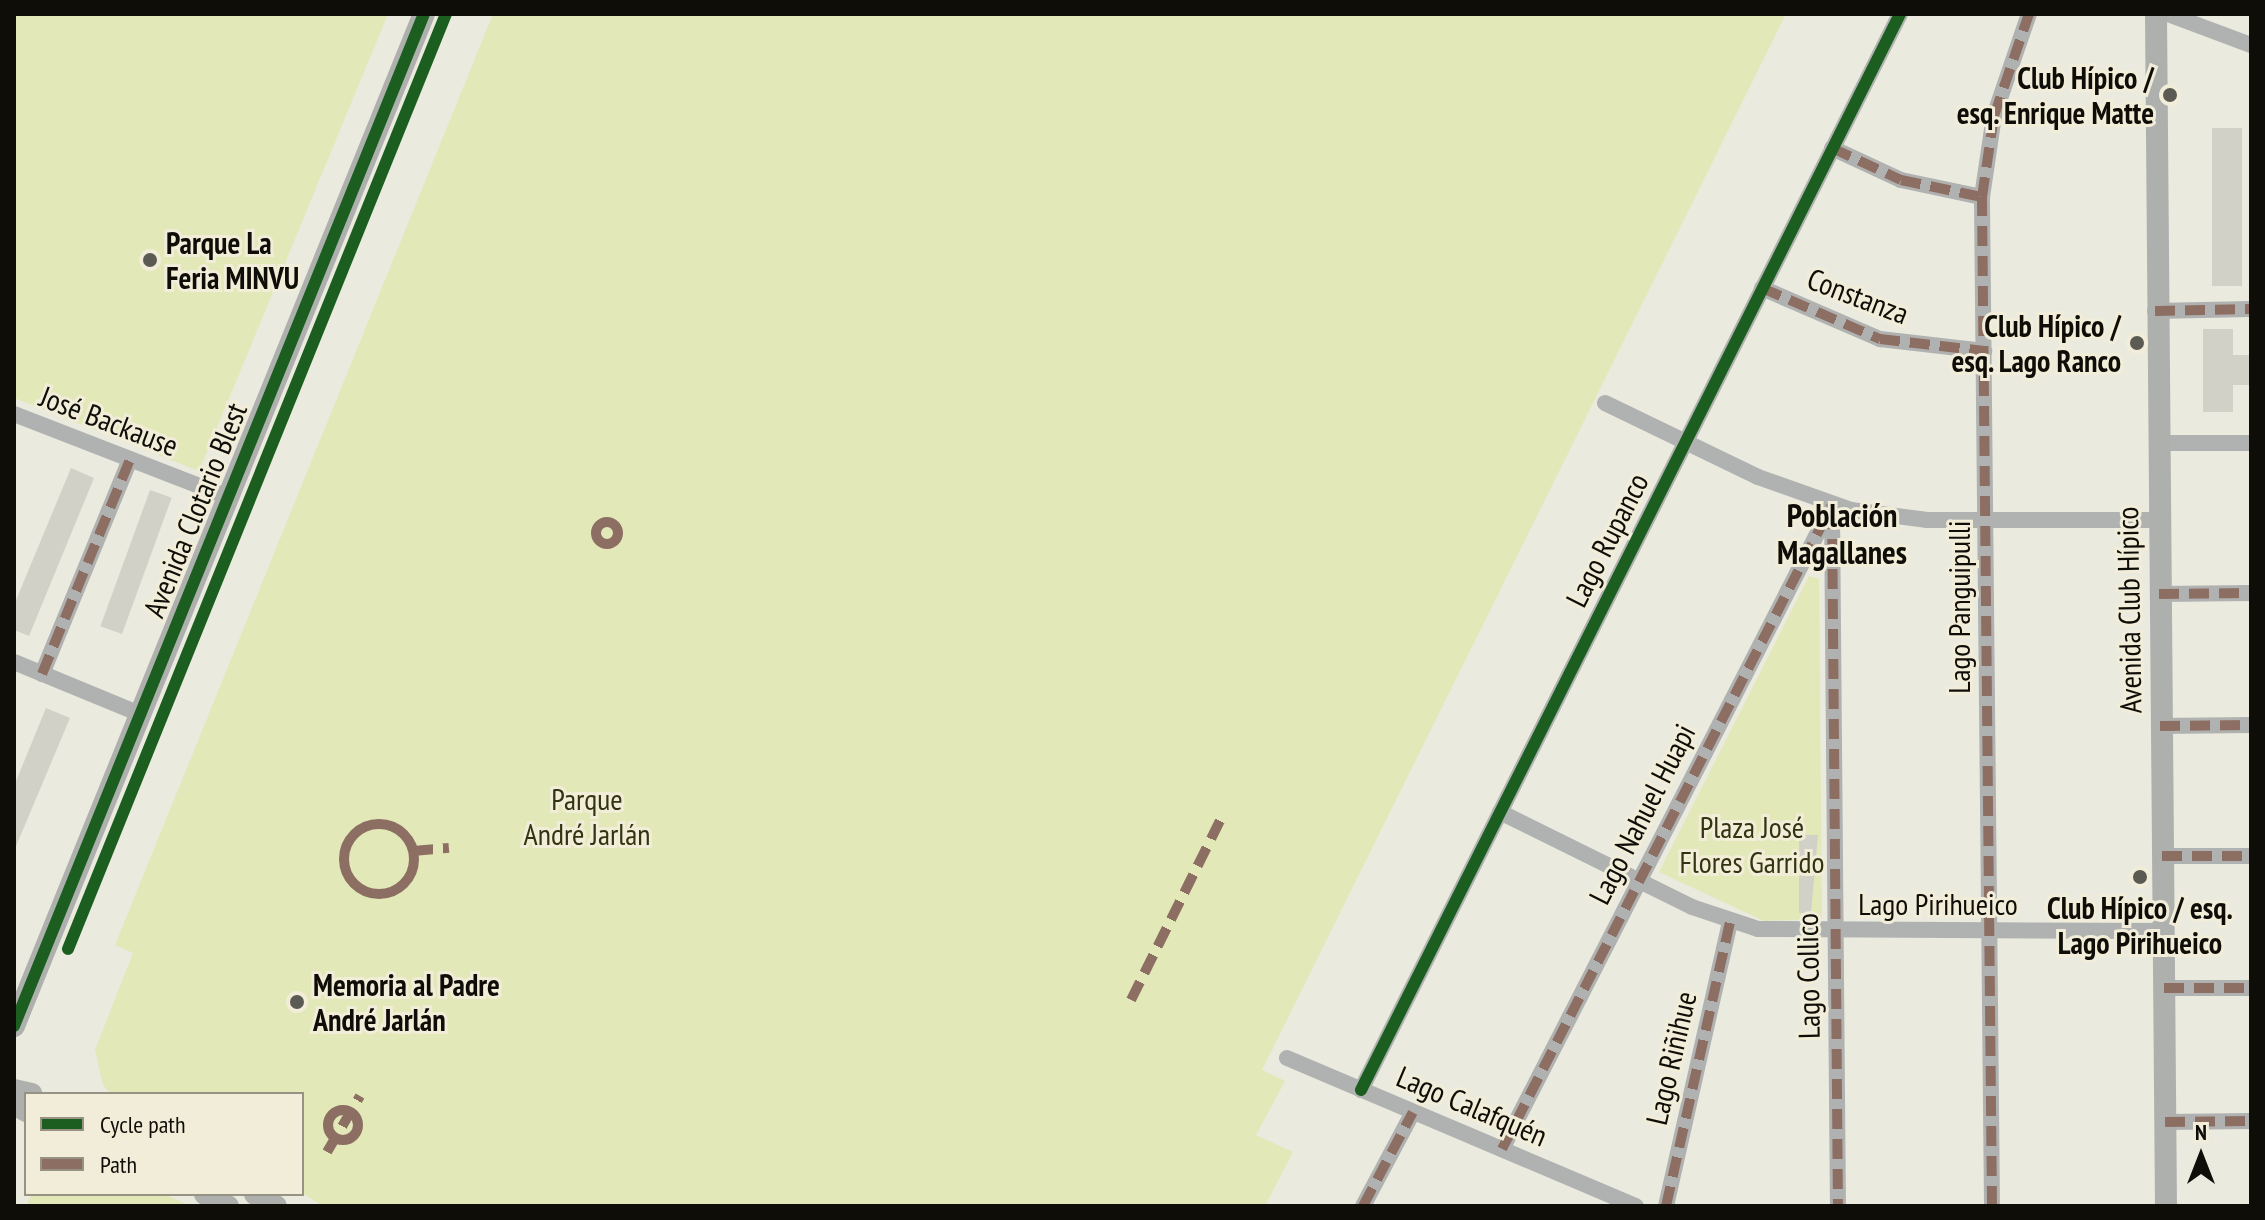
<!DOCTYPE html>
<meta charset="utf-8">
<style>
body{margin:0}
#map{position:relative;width:2265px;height:1220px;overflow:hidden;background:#ebeadf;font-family:"PT Sans Narrow",sans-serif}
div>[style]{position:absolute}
.green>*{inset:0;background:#e2e8b8}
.building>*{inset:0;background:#d2d1c8;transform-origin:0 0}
.street>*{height:16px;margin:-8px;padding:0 8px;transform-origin:8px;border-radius:8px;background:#afb2b0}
.secondary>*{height:22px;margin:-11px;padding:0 11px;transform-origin:11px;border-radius:11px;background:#aeb0ae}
.quiet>*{height:10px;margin-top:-5px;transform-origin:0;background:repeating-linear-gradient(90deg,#8d6e63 0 20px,transparent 0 30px)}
.quiet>.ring{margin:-5px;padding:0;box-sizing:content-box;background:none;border:10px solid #8d6e63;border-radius:50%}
.cycleway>*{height:12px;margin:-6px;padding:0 6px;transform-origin:6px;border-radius:6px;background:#1b5e20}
.dots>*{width:22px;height:22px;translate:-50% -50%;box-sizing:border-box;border:4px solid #f1edd9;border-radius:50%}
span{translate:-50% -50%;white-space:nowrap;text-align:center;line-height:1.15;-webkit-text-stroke:6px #f1edd9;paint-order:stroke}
.poi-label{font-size:30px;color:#0e0d07;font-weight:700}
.right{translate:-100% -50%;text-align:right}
.left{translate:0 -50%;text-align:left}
.street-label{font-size:30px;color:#0e0d07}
.park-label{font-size:30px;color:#30340f}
.neighbourhood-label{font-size:32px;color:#0e0d07;font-weight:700}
.frame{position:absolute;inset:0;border:16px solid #0e0d07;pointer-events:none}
.legend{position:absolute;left:24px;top:1092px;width:280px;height:104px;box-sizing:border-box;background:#f1edd9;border:2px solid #969385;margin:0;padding:10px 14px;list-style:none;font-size:24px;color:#0e0d07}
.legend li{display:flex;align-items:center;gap:16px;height:40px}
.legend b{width:40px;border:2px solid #969385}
.north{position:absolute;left:2161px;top:1116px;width:80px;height:80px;-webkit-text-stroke:6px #f1edd9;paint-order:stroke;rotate:0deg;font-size:22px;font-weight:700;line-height:32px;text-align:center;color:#0e0d07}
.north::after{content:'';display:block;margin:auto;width:28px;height:36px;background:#0e0d07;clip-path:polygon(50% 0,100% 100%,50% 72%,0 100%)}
</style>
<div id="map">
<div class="green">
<div style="clip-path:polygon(14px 14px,388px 14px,199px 471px,14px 398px)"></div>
<div style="clip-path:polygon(493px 14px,1786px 14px,1262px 1070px,1285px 1081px,1256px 1135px,1293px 1152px,1265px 1206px,323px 1206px,302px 1193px,302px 1094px,111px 1094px,103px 1085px,95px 1050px,133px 953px,115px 945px)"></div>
<div style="clip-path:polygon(1809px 576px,1819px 579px,1822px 919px,1764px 921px,1659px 872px)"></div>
<div style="clip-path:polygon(32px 1194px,164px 1194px,190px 1206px,26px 1206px)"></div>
</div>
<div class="building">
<div style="left:2212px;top:128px;width:30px;height:158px"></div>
<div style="clip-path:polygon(2203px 329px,2233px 329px,2233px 355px,2251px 355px,2251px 385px,2233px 385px,2233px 412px,2203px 412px)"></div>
<div style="clip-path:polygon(71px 468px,94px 478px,29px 636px,14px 630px,14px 605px)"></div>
<div style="left:150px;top:490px;width:23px;height:145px;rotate:20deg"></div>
<div style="clip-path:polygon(46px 708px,70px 718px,14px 851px,14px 786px)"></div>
<div style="clip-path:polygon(1799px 835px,1818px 835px,1811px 913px,1799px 913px)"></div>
</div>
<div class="street">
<div style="left:2168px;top:14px;width:89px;rotate:20.5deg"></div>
<div style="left:1832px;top:148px;width:76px;rotate:24.9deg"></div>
<div style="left:1901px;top:180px;width:83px;rotate:11.9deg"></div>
<div style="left:1762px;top:288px;width:129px;rotate:23.4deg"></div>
<div style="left:1880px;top:339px;width:105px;rotate:6.6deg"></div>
<div style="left:2155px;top:311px;width:96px;rotate:-1.2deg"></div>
<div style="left:1605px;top:403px;width:170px;rotate:25.8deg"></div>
<div style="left:1758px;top:477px;width:99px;rotate:19.5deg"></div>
<div style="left:1851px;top:510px;width:77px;rotate:7.5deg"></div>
<div style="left:1927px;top:520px;width:231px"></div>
<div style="left:14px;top:414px;width:230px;rotate:21.2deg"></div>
<div style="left:2157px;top:443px;width:94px"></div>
<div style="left:1832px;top:511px;width:695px;rotate:89.51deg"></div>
<div style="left:2159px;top:594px;width:92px;rotate:-0.6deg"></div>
<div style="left:14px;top:662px;width:136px;rotate:22.4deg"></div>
<div style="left:42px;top:674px;width:232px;rotate:-67.7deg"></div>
<div style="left:2160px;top:726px;width:91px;rotate:-0.6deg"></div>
<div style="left:1500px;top:812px;width:214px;rotate:26.3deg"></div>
<div style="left:1692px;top:907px;width:70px;rotate:18.4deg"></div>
<div style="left:1758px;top:929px;width:405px;rotate:0.3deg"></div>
<div style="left:2162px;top:856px;width:89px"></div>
<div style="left:2164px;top:988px;width:87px"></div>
<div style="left:1287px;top:1058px;width:379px;rotate:23deg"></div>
<div style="left:1361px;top:1090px;width:1203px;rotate:-63.39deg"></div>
<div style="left:2165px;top:1122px;width:86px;rotate:-0.7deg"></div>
<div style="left:1502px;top:1149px;width:724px;rotate:-62.87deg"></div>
<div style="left:1363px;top:1206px;width:106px;rotate:-62deg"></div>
<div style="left:1666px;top:1206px;width:291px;rotate:-77.3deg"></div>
<div style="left:1992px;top:1206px;width:1009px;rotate:-90.57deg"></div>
<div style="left:1982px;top:197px;width:82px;rotate:-81.6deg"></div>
<div style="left:1994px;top:116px;width:108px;rotate:-71.1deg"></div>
</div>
<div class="secondary">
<div style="left:2156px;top:14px;width:1192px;rotate:89.52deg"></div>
<div style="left:14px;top:1026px;width:1092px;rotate:-67.95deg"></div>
<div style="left:14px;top:1090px;width:18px;rotate:13deg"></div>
<div style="left:14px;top:1104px;width:14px;rotate:30deg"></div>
<div style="left:205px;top:1194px;width:26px;rotate:28deg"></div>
<div style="left:255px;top:1194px;width:24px;rotate:30deg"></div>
</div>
<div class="quiet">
<div style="left:1832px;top:148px;width:76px;rotate:24.9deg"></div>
<div style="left:1901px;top:180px;width:83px;rotate:11.9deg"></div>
<div style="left:1762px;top:288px;width:129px;rotate:23.4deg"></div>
<div style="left:1880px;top:339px;width:105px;rotate:6.6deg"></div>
<div style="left:2155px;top:311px;width:96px;rotate:-1.2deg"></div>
<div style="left:1832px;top:509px;width:697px;rotate:89.51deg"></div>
<div class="ring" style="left:596px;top:522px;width:12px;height:12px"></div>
<div style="left:2159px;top:594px;width:92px;rotate:-0.6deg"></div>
<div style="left:42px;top:674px;width:232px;rotate:-67.7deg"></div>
<div style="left:2160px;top:726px;width:91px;rotate:-0.6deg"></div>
<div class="ring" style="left:344px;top:824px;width:60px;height:60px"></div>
<div style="left:413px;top:851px;width:36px;rotate:-5deg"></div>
<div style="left:2162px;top:856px;width:89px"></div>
<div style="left:2164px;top:988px;width:87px"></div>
<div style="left:1131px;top:1000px;width:204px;rotate:-63.6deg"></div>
<div class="ring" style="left:328px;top:1110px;width:20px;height:20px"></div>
<div style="left:2165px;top:1122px;width:86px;rotate:-0.7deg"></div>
<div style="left:1502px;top:1149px;width:724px;rotate:-62.87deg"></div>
<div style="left:327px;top:1152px;width:65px;rotate:-59.5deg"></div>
<div style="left:1363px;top:1206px;width:106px;rotate:-62deg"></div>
<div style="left:1666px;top:1206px;width:291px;rotate:-77.3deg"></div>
<div style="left:1992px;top:1206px;width:1009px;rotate:-90.57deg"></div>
<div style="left:1982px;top:197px;width:82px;rotate:-81.6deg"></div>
<div style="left:1994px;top:116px;width:108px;rotate:-71.1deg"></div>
</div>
<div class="cycleway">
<div style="left:68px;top:949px;width:1009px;rotate:-67.99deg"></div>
<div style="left:14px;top:1026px;width:1092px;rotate:-67.95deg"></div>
<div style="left:1361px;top:1090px;width:1203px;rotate:-63.39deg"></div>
</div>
<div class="dots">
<div style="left:2170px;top:95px;background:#5b5a53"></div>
<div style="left:150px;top:260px;background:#5b5a53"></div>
<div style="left:2137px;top:343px;background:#5b5a53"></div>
<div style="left:2140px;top:877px;background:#5b5a53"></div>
<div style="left:297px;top:1002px;background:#5b5a53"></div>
</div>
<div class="poi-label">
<span class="right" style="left:2154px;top:95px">Club Hípico /<br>esq. Enrique Matte</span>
<span class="left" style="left:166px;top:260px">Parque La<br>Feria MINVU</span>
<span class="right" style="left:2121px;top:343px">Club Hípico /<br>esq. Lago Ranco</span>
<span style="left:2140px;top:925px">Club Hípico / esq.<br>Lago Pirihueico</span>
<span class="left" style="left:313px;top:1002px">Memoria al Padre<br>André Jarlán</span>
</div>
<div class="street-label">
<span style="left:1858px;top:296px;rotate:21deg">Constanza</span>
<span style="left:109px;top:421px;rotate:21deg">José Backause</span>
<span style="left:195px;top:510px;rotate:-68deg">Avenida Clotario Blest</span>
<span style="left:1607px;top:540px;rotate:-63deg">Lago Rupanco</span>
<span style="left:1959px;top:607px;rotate:-90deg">Lago Panguipulli</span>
<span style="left:2129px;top:610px;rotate:-91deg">Avenida Club Hípico</span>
<span style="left:1642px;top:814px;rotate:-63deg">Lago Nahuel Huapi</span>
<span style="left:1938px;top:904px">Lago Pirihueico</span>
<span style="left:1808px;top:976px;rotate:-91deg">Lago Collico</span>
<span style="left:1671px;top:1058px;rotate:-77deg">Lago Riñihue</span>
<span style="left:1472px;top:1106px;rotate:23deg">Lago Calafquén</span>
</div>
<div class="park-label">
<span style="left:587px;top:816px">Parque<br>André Jarlán</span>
<span style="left:1752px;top:844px">Plaza José<br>Flores Garrido</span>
</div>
<div class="neighbourhood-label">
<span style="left:1842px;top:534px">Población<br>Magallanes</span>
</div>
<div class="frame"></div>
<ul class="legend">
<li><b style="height:10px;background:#1b5e20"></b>Cycle path</li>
<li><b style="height:10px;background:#8d6e63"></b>Path</li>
</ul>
<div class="north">N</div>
</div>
